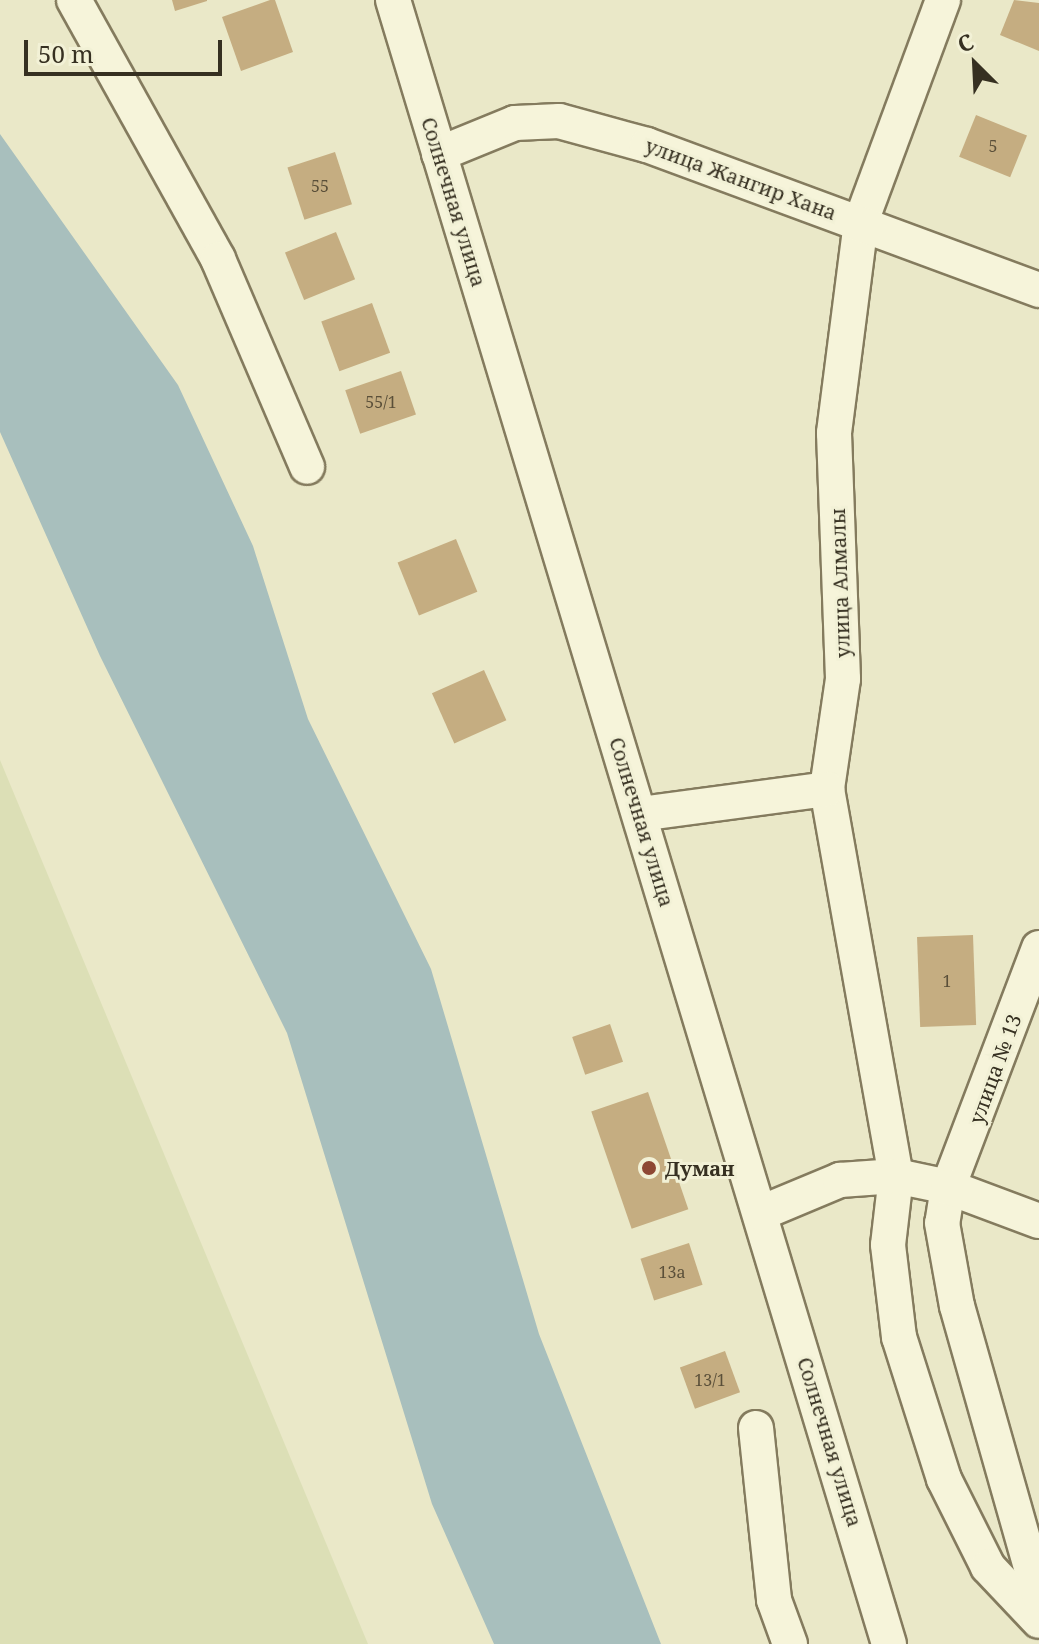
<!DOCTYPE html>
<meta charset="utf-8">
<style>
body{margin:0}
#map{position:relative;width:1039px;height:1644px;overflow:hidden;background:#eae8c8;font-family:"Noto Serif",serif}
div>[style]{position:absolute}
.farmland>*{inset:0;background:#dcdfb6}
.water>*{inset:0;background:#a8bfbd}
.building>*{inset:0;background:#c5ad81;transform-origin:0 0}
.roads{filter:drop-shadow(2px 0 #847b5e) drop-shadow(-2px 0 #847b5e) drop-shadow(0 2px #847b5e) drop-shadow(0 -2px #847b5e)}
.minor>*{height:34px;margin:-17px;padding:0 17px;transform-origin:17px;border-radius:17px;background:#f6f4da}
.dots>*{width:22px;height:22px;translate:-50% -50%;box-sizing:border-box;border:4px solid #f2f1d6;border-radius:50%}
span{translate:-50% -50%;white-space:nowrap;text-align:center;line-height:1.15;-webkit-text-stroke:6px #f2f1d6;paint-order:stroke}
.number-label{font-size:16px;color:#5a4f39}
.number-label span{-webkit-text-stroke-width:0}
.street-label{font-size:20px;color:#363021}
.poi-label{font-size:20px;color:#363021;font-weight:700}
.left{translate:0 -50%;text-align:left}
.north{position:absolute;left:935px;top:24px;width:80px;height:80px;-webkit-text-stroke:6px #f2f1d6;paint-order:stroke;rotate:336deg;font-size:22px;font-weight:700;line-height:32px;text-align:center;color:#363021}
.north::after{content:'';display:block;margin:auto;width:28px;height:36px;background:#363021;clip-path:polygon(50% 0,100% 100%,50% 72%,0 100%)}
.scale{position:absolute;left:24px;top:40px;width:198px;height:36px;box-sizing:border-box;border:4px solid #363021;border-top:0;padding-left:10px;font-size:24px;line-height:28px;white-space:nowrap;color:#363021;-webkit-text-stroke:6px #f2f1d6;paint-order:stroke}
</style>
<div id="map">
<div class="farmland">
<div style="clip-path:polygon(0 760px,368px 1644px,0 1644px)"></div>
</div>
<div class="water">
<div style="clip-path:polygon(0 134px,178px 385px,253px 546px,308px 719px,431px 969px,539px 1334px,661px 1644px,494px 1644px,432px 1504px,287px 1033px,100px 656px,0 432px)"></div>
</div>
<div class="building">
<div style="clip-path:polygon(172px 0,207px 0,207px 1px,175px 11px)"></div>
<div style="clip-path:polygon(270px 0,275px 0,293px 52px,241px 71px,222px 17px)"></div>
<div style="clip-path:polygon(1014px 0,1039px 3px,1039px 51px,1000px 35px)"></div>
<div style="left:976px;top:115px;width:55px;height:45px;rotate:22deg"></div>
<div style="left:335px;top:152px;width:55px;height:50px;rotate:72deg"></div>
<div style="left:336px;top:232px;width:51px;height:55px;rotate:68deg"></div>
<div style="left:372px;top:303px;width:53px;height:54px;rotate:70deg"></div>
<div style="left:401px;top:371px;width:46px;height:59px;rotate:71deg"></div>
<div style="left:456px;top:539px;width:57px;height:63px;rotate:68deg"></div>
<div style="left:484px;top:670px;width:55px;height:57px;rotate:66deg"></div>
<div style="left:973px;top:935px;width:90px;height:56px;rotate:88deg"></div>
<div style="left:610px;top:1024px;width:40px;height:40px;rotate:71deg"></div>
<div style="left:648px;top:1092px;width:124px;height:60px;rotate:71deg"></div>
<div style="left:689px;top:1243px;width:44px;height:51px;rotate:72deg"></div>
<div style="left:725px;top:1351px;width:44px;height:48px;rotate:70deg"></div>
</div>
<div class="roads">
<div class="minor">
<div style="left:74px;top:0;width:296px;rotate:60.9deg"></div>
<div style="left:218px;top:259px;width:226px;rotate:66.8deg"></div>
<div style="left:393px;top:0;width:1717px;rotate:73.21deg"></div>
<div style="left:943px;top:0;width:237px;rotate:110.3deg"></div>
<div style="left:861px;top:222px;width:213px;rotate:97.3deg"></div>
<div style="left:834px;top:433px;width:246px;rotate:87.9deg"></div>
<div style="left:843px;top:679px;width:111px;rotate:98.3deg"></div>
<div style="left:827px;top:789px;width:393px;rotate:79.9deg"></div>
<div style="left:896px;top:1176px;width:69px;rotate:96.6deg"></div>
<div style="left:888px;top:1245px;width:93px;rotate:83.2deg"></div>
<div style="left:899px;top:1337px;width:149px;rotate:72.4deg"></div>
<div style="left:944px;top:1479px;width:98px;rotate:63.4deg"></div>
<div style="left:988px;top:1567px;width:74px;rotate:46.6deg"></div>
<div style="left:439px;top:154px;width:82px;rotate:-22.2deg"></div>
<div style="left:515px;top:123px;width:44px;rotate:-2.6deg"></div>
<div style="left:559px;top:121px;width:91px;rotate:15.3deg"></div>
<div style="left:647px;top:145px;width:418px;rotate:20.3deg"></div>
<div style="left:640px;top:814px;width:189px;rotate:-7.6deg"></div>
<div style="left:1039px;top:948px;width:256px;rotate:110.8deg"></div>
<div style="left:948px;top:1187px;width:36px;rotate:99deg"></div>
<div style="left:942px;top:1223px;width:84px;rotate:79.8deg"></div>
<div style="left:957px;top:1306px;width:300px;rotate:74.2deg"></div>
<div style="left:761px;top:1213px;width:86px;rotate:-22.7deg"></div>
<div style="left:840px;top:1180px;width:56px;rotate:-4.1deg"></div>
<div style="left:896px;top:1176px;width:53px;rotate:11.9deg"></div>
<div style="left:948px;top:1187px;width:97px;rotate:20.5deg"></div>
<div style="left:756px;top:1428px;width:173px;rotate:84deg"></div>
<div style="left:774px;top:1600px;width:47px;rotate:70deg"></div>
</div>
</div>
<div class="dots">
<div style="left:649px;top:1168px;background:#8e4834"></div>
</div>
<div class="number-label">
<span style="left:993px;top:146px">5</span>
<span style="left:320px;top:186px">55</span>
<span style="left:381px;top:402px">55/1</span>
<span style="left:947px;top:981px">1</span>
<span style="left:672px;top:1272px">13а</span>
<span style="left:710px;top:1380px">13/1</span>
</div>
<div class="street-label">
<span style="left:741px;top:179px;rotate:20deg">улица Жангир Хана</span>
<span style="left:454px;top:202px;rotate:73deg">Солнечная улица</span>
<span style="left:840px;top:583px;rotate:-92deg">улица Алмалы</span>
<span style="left:642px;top:822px;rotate:73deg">Солнечная улица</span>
<span style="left:995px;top:1069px;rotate:-70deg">улица № 13</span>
<span style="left:830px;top:1442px;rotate:73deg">Солнечная улица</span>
</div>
<div class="poi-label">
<span class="left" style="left:665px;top:1168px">Думан</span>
</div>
<div class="north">С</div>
<div class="scale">50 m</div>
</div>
